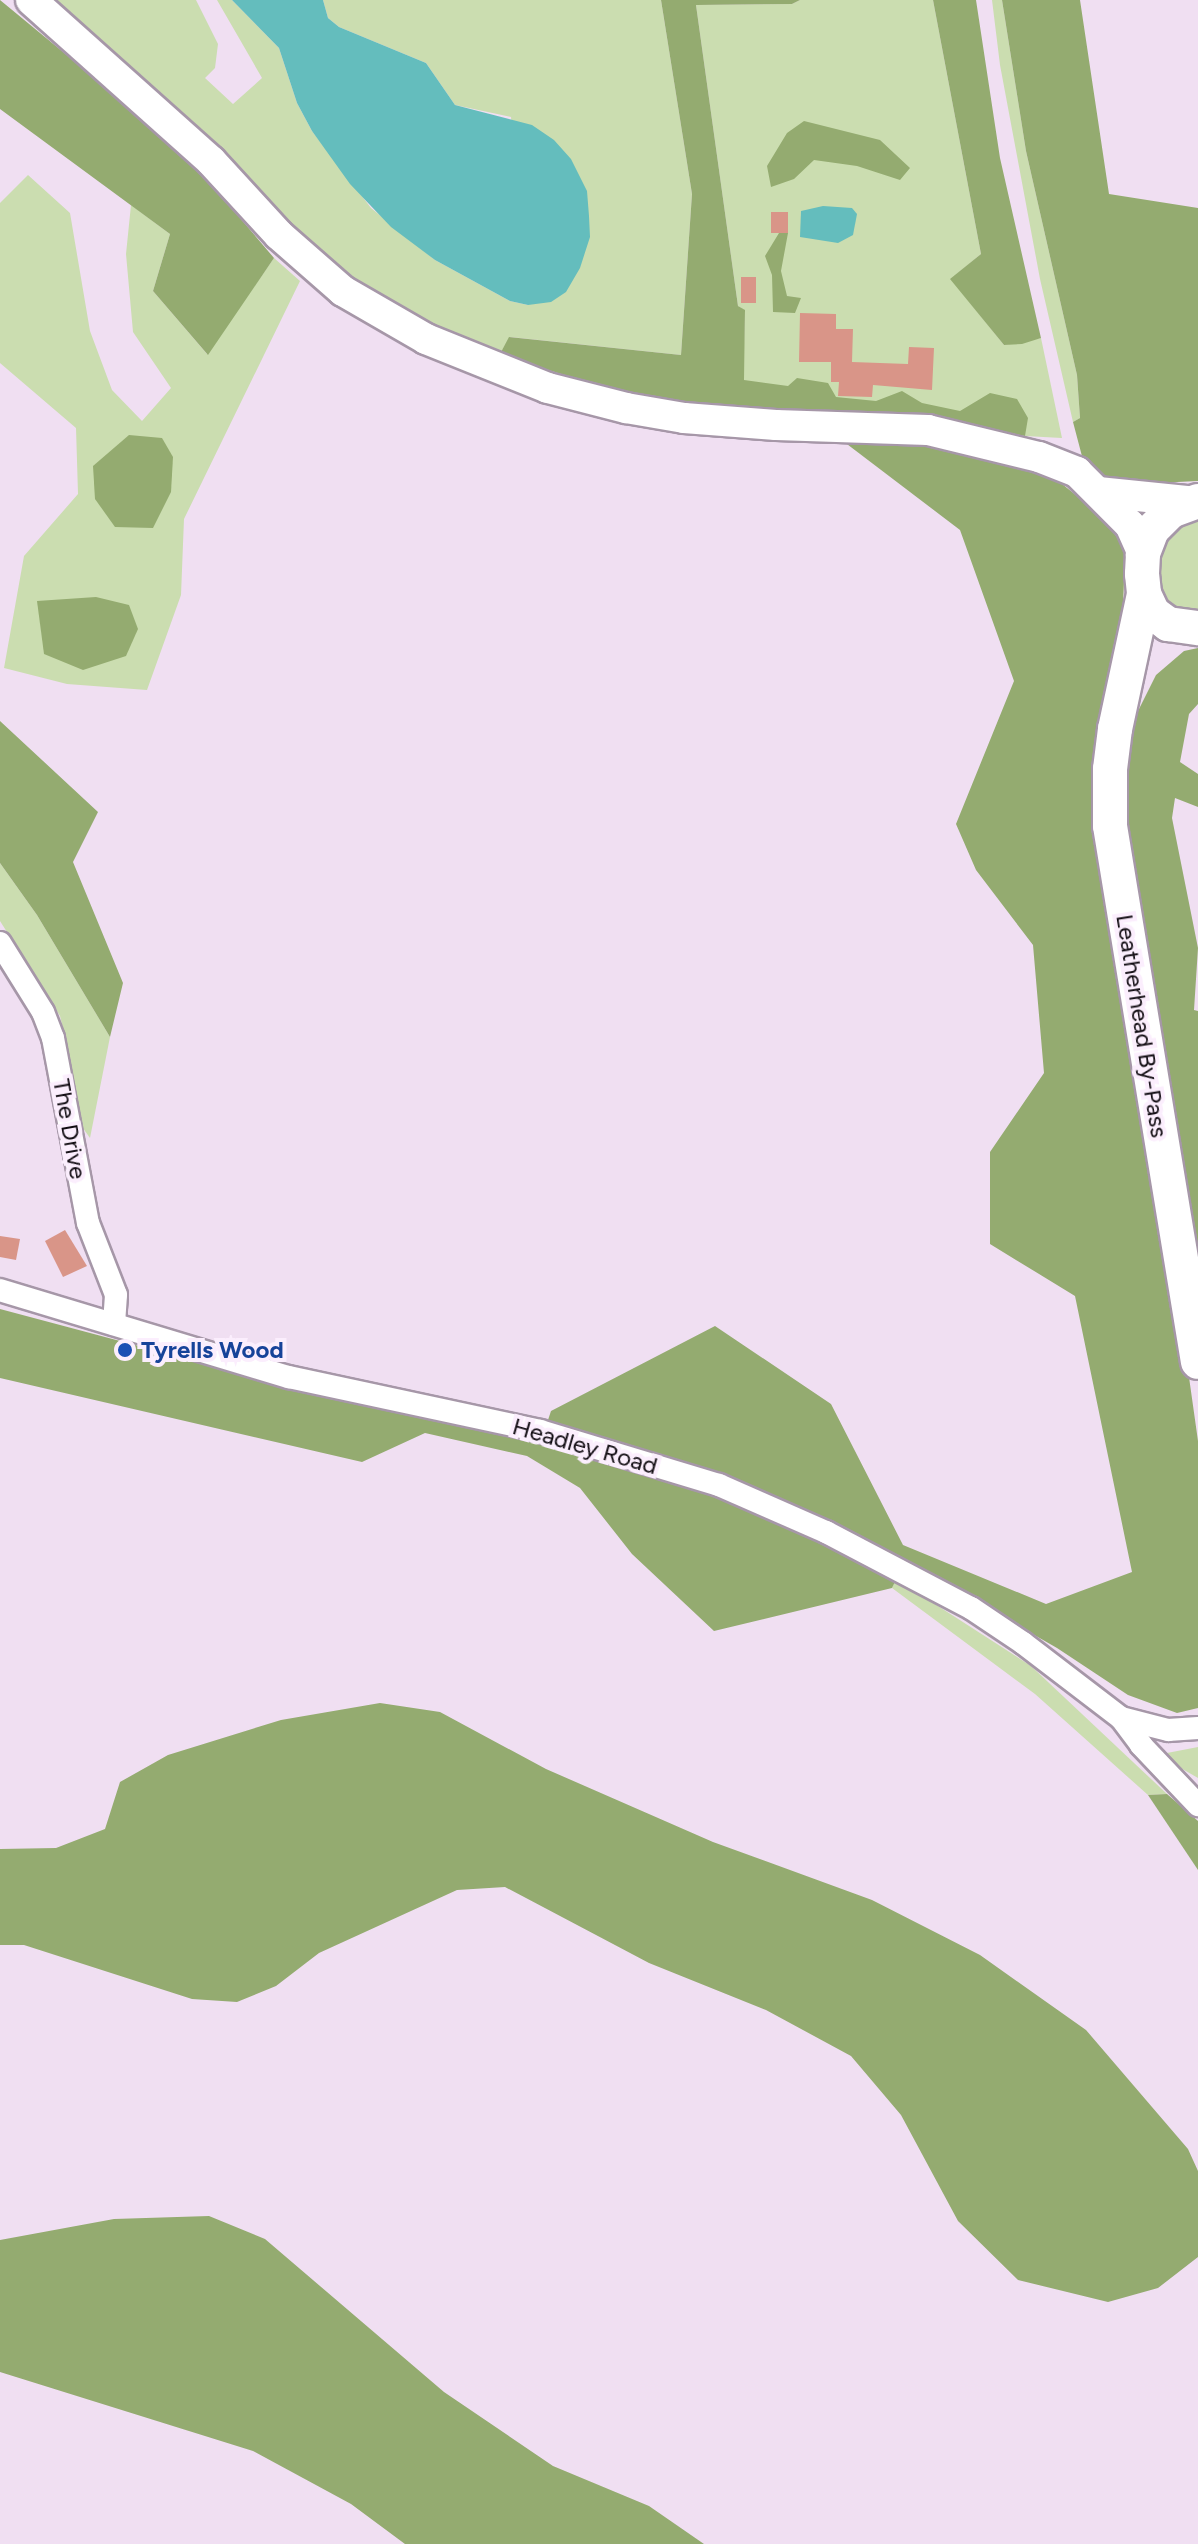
<!DOCTYPE html>
<style>
body{margin:0}
#map{position:relative;width:1198px;height:2544px;overflow:hidden;background:#f0dff2;font-family:Figtree,sans-serif}
div>[style]{position:absolute}
.green>*{inset:0;background:#cbddb0}
.forest>*{inset:0;background:#94ab70}
.water>*{inset:0;background:#64bdbd}
.building>*{inset:0;background:#d99588;transform-origin:0 0}
.roads{filter:drop-shadow(2px 0 #a697a8) drop-shadow(-2px 0 #a697a8) drop-shadow(0 2px #a697a8) drop-shadow(0 -2px #a697a8)}
.minor>*{height:22px;margin:-11px;padding:0 11px;transform-origin:11px;border-radius:11px;background:#fff}
.major>*{height:30px;margin:-15px;padding:0 15px;transform-origin:15px;border-radius:15px;background:#fff}
.highway>*{height:34px;margin:-17px;padding:0 17px;transform-origin:17px;border-radius:17px;background:#fff}
.dots>*{width:22px;height:22px;translate:-50% -50%;box-sizing:border-box;border:4px solid #fbeefd;border-radius:50%}
span{translate:-50% -50%;white-space:nowrap;text-align:center;line-height:1.15;-webkit-text-stroke:8px #fbeefd;paint-order:stroke}
.street-label{font-size:24px;color:#100b11}
.transit-label{font-size:24px;color:#164399;font-weight:700}
.left{translate:0 -50%;text-align:left}
</style>
<div id="map">
<div class="green">
<div style="clip-path:polygon(53px 0,196px 0,218px 44px,215px 68px,205px 78px,233px 104px,262px 78px,217px 0,232px 0,279px 48px,297px 103px,312px 131px,371px 208px,435px 260px,510px 301px,528px 305px,511px 117px,455px 105px,426px 63px,339px 27px,328px 18px,323px 0,661px 0,692px 194px,681px 355px,510px 337px,500px 354px,432px 328px,320px 261px,211px 142px)"></div>
<div style="clip-path:polygon(800px 0,933px 0,981px 254px,951px 279px,1004px 345px,1041px 338px,1062px 438px,1025px 436px,955px 422px,742px 410px,745px 311px,738px 306px,696px 5px,792px 4px)"></div>
<div style="clip-path:polygon(992px 0,1002px 0,1026px 151px,1077px 375px,1080px 418px,1073px 422px,1040px 279px,1000px 65px)"></div>
<div style="clip-path:polygon(28px 175px,70px 213px,90px 331px,112px 390px,142px 421px,171px 388px,133px 332px,126px 254px,131px 205px,170px 234px,153px 291px,207px 354px,274px 258px,300px 281px,184px 519px,181px 595px,147px 690px,67px 684px,4px 668px,24px 556px,78px 494px,76px 428px,0 363px,0 203px)"></div>
<div style="clip-path:polygon(1198px 518px,1198px 612px,1172px 610px,1158px 600px,1159px 549px,1174px 530px)"></div>
<div style="clip-path:polygon(0 863px,37px 915px,110px 1037px,90px 1138px,75px 1117px,69px 1054px,60px 1016px,0 921px)"></div>
<div style="clip-path:polygon(896px 1579px,1031px 1666px,1167px 1794px,1148px 1795px,1035px 1694px,892px 1588px)"></div>
<div style="clip-path:polygon(1198px 1747px,1198px 1778px,1165px 1759px,1167px 1753px)"></div>
</div>
<div class="forest">
<div style="clip-path:polygon(0 0,182px 150px,274px 258px,208px 355px,153px 291px,170px 234px,0 109px)"></div>
<div style="clip-path:polygon(661px 0,800px 0,792px 4px,696px 5px,738px 306px,745px 310px,744px 380px,788px 386px,797px 378px,828px 383px,836px 397px,876px 401px,902px 391px,922px 403px,960px 411px,990px 393px,1017px 399px,1028px 418px,1025px 436px,955px 422px,742px 410px,628px 396px,500px 354px,509px 337px,681px 355px,692px 194px)"></div>
<div style="clip-path:polygon(933px 0,976px 0,1000px 158px,1041px 338px,1022px 344px,1004px 345px,950px 279px,981px 254px)"></div>
<div style="clip-path:polygon(1002px 0,1080px 0,1109px 194px,1198px 208px,1198px 481px,1115px 485px,1092px 474px,1083px 460px,1073px 422px,1080px 418px,1077px 375px,1026px 151px)"></div>
<div style="clip-path:polygon(804px 121px,880px 140px,910px 168px,900px 180px,857px 166px,814px 160px,794px 179px,771px 187px,767px 166px,787px 133px)"></div>
<div style="clip-path:polygon(779px 233px,788px 233px,781px 271px,787px 296px,801px 298px,795px 313px,773px 312px,772px 275px,765px 256px)"></div>
<div style="clip-path:polygon(129px 435px,162px 438px,173px 457px,171px 492px,153px 528px,115px 527px,95px 499px,93px 466px)"></div>
<div style="clip-path:polygon(839px 438px,952px 447px,1051px 475px,1119px 530px,1125px 556px,1122px 631px,1099px 738px,1198px 1441px,1198px 1708px,1177px 1713px,1128px 1695px,1057px 1648px,905px 1561px,892px 1588px,714px 1631px,632px 1554px,580px 1488px,527px 1456px,425px 1433px,362px 1462px,0 1378px,0 1309px,289px 1386px,540px 1444px,551px 1411px,715px 1326px,831px 1404px,903px 1545px,1046px 1604px,1132px 1572px,1075px 1296px,990px 1244px,990px 1152px,1044px 1073px,1033px 945px,976px 870px,956px 824px,1014px 681px,960px 530px)"></div>
<div style="clip-path:polygon(96px 597px,129px 605px,138px 629px,126px 656px,83px 670px,44px 654px,37px 601px)"></div>
<div style="clip-path:polygon(1198px 648px,1198px 704px,1189px 714px,1180px 762px,1198px 774px,1198px 807px,1175px 798px,1172px 818px,1198px 948px,1194px 1010px,1198px 1011px,1198px 1281px,1122px 834px,1122px 780px,1133px 721px,1156px 675px,1184px 651px)"></div>
<div style="clip-path:polygon(0 721px,98px 812px,73px 862px,123px 983px,110px 1037px,37px 915px,0 863px)"></div>
<div style="clip-path:polygon(380px 1703px,440px 1712px,546px 1769px,713px 1842px,872px 1900px,980px 1955px,1086px 2030px,1188px 2149px,1198px 2171px,1198px 2257px,1158px 2288px,1108px 2302px,1018px 2280px,958px 2221px,901px 2115px,851px 2056px,766px 2010px,649px 1963px,505px 1887px,457px 1890px,319px 1953px,276px 1986px,237px 2002px,192px 1999px,24px 1945px,0 1945px,0 1849px,56px 1848px,105px 1829px,120px 1782px,168px 1755px,281px 1720px)"></div>
<div style="clip-path:polygon(1167px 1794px,1198px 1821px,1198px 1870px,1148px 1795px)"></div>
<div style="clip-path:polygon(209px 2216px,265px 2239px,444px 2392px,553px 2466px,649px 2506px,704px 2544px,405px 2544px,351px 2504px,253px 2451px,0 2372px,0 2240px,114px 2219px)"></div>
</div>
<div class="water">
<div style="clip-path:polygon(232px 0,323px 0,328px 18px,339px 27px,426px 63px,455px 105px,532px 125px,554px 140px,571px 159px,587px 191px,589px 216px,590px 237px,580px 268px,566px 292px,551px 302px,528px 305px,510px 301px,435px 260px,391px 227px,350px 184px,312px 131px,297px 103px,279px 48px)"></div>
<div style="clip-path:polygon(823px 206px,852px 208px,857px 214px,853px 235px,838px 243px,800px 237px,801px 211px)"></div>
</div>
<div class="building">
<div style="left:771px;top:212px;width:17px;height:21px"></div>
<div style="left:741px;top:277px;width:15px;height:26px"></div>
<div style="clip-path:polygon(800px 313px,836px 314px,836px 329px,853px 329px,852px 362px,908px 364px,909px 347px,934px 348px,932px 390px,873px 385px,872px 397px,838px 396px,839px 382px,831px 382px,831px 362px,799px 362px)"></div>
<div style="clip-path:polygon(65px 1230px,87px 1266px,63px 1277px,45px 1241px)"></div>
<div style="clip-path:polygon(0 1236px,20px 1239px,16px 1260px,0 1257px)"></div>
</div>
<div class="roads">
<div class="minor">
<div style="left:0;top:943px;width:81px;rotate:58.1deg"></div>
<div style="left:43px;top:1012px;width:28px;rotate:69deg"></div>
<div style="left:53px;top:1038px;width:188px;rotate:79.3deg"></div>
<div style="left:88px;top:1223px;width:77px;rotate:68.7deg"></div>
<div style="left:116px;top:1295px;width:29px;rotate:94deg"></div>
<div style="left:0;top:1290px;width:302px;rotate:16.8deg"></div>
<div style="left:289px;top:1377px;width:257px;rotate:12.1deg"></div>
<div style="left:540px;top:1431px;width:187px;rotate:16.8deg"></div>
<div style="left:719px;top:1485px;width:117px;rotate:23.7deg"></div>
<div style="left:826px;top:1532px;width:164px;rotate:27.7deg"></div>
<div style="left:971px;top:1608px;width:63px;rotate:33.9deg"></div>
<div style="left:1023px;top:1643px;width:123px;rotate:37.4deg"></div>
<div style="left:1121px;top:1718px;width:49px;rotate:14.3deg"></div>
<div style="left:1168px;top:1730px;width:30px;rotate:-4deg"></div>
<div style="left:1121px;top:1718px;width:34px;rotate:53deg"></div>
<div style="left:1141px;top:1745px;width:83px;rotate:46.5deg"></div>
</div>
<div class="major">
<div style="left:31px;top:0;width:241px;rotate:41.8deg"></div>
<div style="left:211px;top:161px;width:100px;rotate:47.4deg"></div>
<div style="left:279px;top:235px;width:85px;rotate:41.2deg"></div>
<div style="left:343px;top:291px;width:96px;rotate:30deg"></div>
<div style="left:426px;top:339px;width:131px;rotate:21.9deg"></div>
<div style="left:548px;top:388px;width:81px;rotate:14.4deg"></div>
<div style="left:626px;top:408px;width:59px;rotate:9.8deg"></div>
<div style="left:684px;top:418px;width:92px;rotate:4.4deg"></div>
<div style="left:776px;top:425px;width:152px;rotate:1.9deg"></div>
<div style="left:928px;top:430px;width:114px;rotate:13.7deg"></div>
<div style="left:1039px;top:457px;width:41px;rotate:21.5deg"></div>
<div style="left:1077px;top:472px;width:75px;rotate:45deg"></div>
<div style="left:1130px;top:525px;width:32px;rotate:66deg"></div>
<div style="left:1098px;top:492px;width:99px;rotate:5.8deg"></div>
</div>
<div class="highway">
<div style="left:1198px;top:501px;width:29px;rotate:160deg"></div>
<div style="left:1171px;top:511px;width:27px;rotate:135deg"></div>
<div style="left:1152px;top:530px;width:26px;rotate:111deg"></div>
<div style="left:1143px;top:554px;width:20px;rotate:93deg"></div>
<div style="left:1142px;top:574px;width:20px;rotate:84deg"></div>
<div style="left:1144px;top:594px;width:21px;rotate:65deg"></div>
<div style="left:1153px;top:613px;width:19px;rotate:36deg"></div>
<div style="left:1168px;top:624px;width:30px;rotate:8deg"></div>
<div style="left:1144px;top:594px;width:138px;rotate:102.1deg"></div>
<div style="left:1115px;top:729px;width:40px;rotate:97.1deg"></div>
<div style="left:1110px;top:769px;width:57px;rotate:90deg"></div>
<div style="left:1110px;top:826px;width:543px;rotate:80.68deg"></div>
</div>
</div>
<div class="dots">
<div style="left:125px;top:1350px;background:#1a4fb4"></div>
</div>
<div class="street-label">
<span style="left:1142px;top:1026px;rotate:81deg">Leatherhead By-Pass</span>
<span style="left:70px;top:1129px;rotate:80deg">The Drive</span>
<span style="left:585px;top:1446px;rotate:16deg">Headley Road</span>
</div>
<div class="transit-label">
<span class="left" style="left:141px;top:1350px">Tyrells Wood</span>
</div>
</div>
